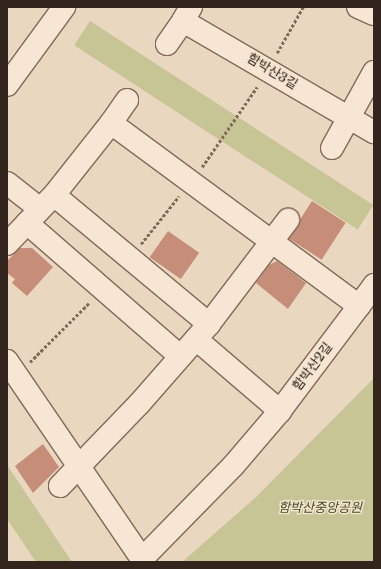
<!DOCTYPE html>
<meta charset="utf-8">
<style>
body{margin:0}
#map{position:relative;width:381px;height:569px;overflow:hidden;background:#ead7c0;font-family:"Libre Baskerville","Noto Sans KR",serif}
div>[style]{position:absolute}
.green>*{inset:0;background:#c7c595;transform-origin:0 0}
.building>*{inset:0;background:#c68d79;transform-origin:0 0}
.path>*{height:2.5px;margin-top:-1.25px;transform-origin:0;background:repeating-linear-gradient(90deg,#82695a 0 3px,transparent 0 5px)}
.roads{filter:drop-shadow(1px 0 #82695a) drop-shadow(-1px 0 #82695a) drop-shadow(0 1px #82695a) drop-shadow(0 -1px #82695a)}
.minor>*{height:22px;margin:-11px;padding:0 11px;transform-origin:11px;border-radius:11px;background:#f6e6d3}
span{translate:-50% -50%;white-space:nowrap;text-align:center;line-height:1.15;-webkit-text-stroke:3px #f2e3cf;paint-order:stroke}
.street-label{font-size:13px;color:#33241d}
.park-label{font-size:13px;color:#4a4e25;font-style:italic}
.frame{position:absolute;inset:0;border:8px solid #33241d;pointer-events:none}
</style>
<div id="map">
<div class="green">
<div style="left:90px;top:21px;width:338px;height:29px;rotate:33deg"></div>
<div style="clip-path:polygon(374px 378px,374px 562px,182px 562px,255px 498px)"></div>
<div style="clip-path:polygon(7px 465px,72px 562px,36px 562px,7px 519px)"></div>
</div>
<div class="building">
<div style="left:312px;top:201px;width:40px;height:44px;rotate:33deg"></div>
<div style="left:168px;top:231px;width:38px;height:32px;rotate:35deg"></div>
<div style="clip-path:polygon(20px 248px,32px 248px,53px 267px,27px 296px,12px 283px,15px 279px,7px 273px,7px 261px)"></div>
<div style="clip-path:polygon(277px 261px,306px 283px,288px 309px,256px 283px,269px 265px)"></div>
<div style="clip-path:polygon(43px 444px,59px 467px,33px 493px,15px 466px)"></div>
</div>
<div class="path">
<div style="left:277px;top:53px;width:53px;rotate:-60.5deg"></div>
<div style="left:202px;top:167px;width:97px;rotate:-55.5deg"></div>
<div style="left:141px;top:244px;width:61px;rotate:-51.6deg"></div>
<div style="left:30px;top:362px;width:83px;rotate:-45deg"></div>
</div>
<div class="roads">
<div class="minor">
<div style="left:191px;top:7px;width:16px;rotate:120deg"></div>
<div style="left:183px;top:21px;width:221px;rotate:30.2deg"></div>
<div style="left:358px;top:7px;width:17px;rotate:24deg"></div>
<div style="left:167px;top:44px;width:28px;rotate:-55deg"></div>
<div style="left:7px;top:85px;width:97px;rotate:-53.8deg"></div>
<div style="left:111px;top:123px;width:28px;rotate:-55deg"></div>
<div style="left:332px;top:148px;width:87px;rotate:-61.1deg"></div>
<div style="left:7px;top:183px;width:42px;rotate:38.2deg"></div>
<div style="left:54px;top:195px;width:202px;rotate:39.8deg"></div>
<div style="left:27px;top:223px;width:203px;rotate:41deg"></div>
<div style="left:7px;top:244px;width:68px;rotate:-46.2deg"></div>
<div style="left:54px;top:195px;width:92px;rotate:-51.6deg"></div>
<div style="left:111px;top:123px;width:308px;rotate:36.4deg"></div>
<div style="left:359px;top:306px;width:131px;rotate:127deg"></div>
<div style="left:280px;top:411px;width:72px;rotate:130.5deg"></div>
<div style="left:233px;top:466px;width:130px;rotate:134.4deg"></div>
<div style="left:142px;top:559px;width:240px;rotate:-124.3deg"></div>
<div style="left:359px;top:306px;width:26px;rotate:-54deg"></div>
<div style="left:196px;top:339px;width:111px;rotate:40.6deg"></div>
<div style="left:60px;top:486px;width:114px;rotate:-46.1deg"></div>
<div style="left:139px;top:404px;width:106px;rotate:-48.8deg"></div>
<div style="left:209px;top:324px;width:131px;rotate:-52.8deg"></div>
</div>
</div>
<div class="street-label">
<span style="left:272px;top:72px;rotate:31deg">함박산3길</span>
<span style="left:313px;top:367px;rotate:-53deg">함박산2길</span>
</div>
<div class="park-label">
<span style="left:320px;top:508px">함박산중앙공원</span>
</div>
<div class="frame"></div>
</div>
